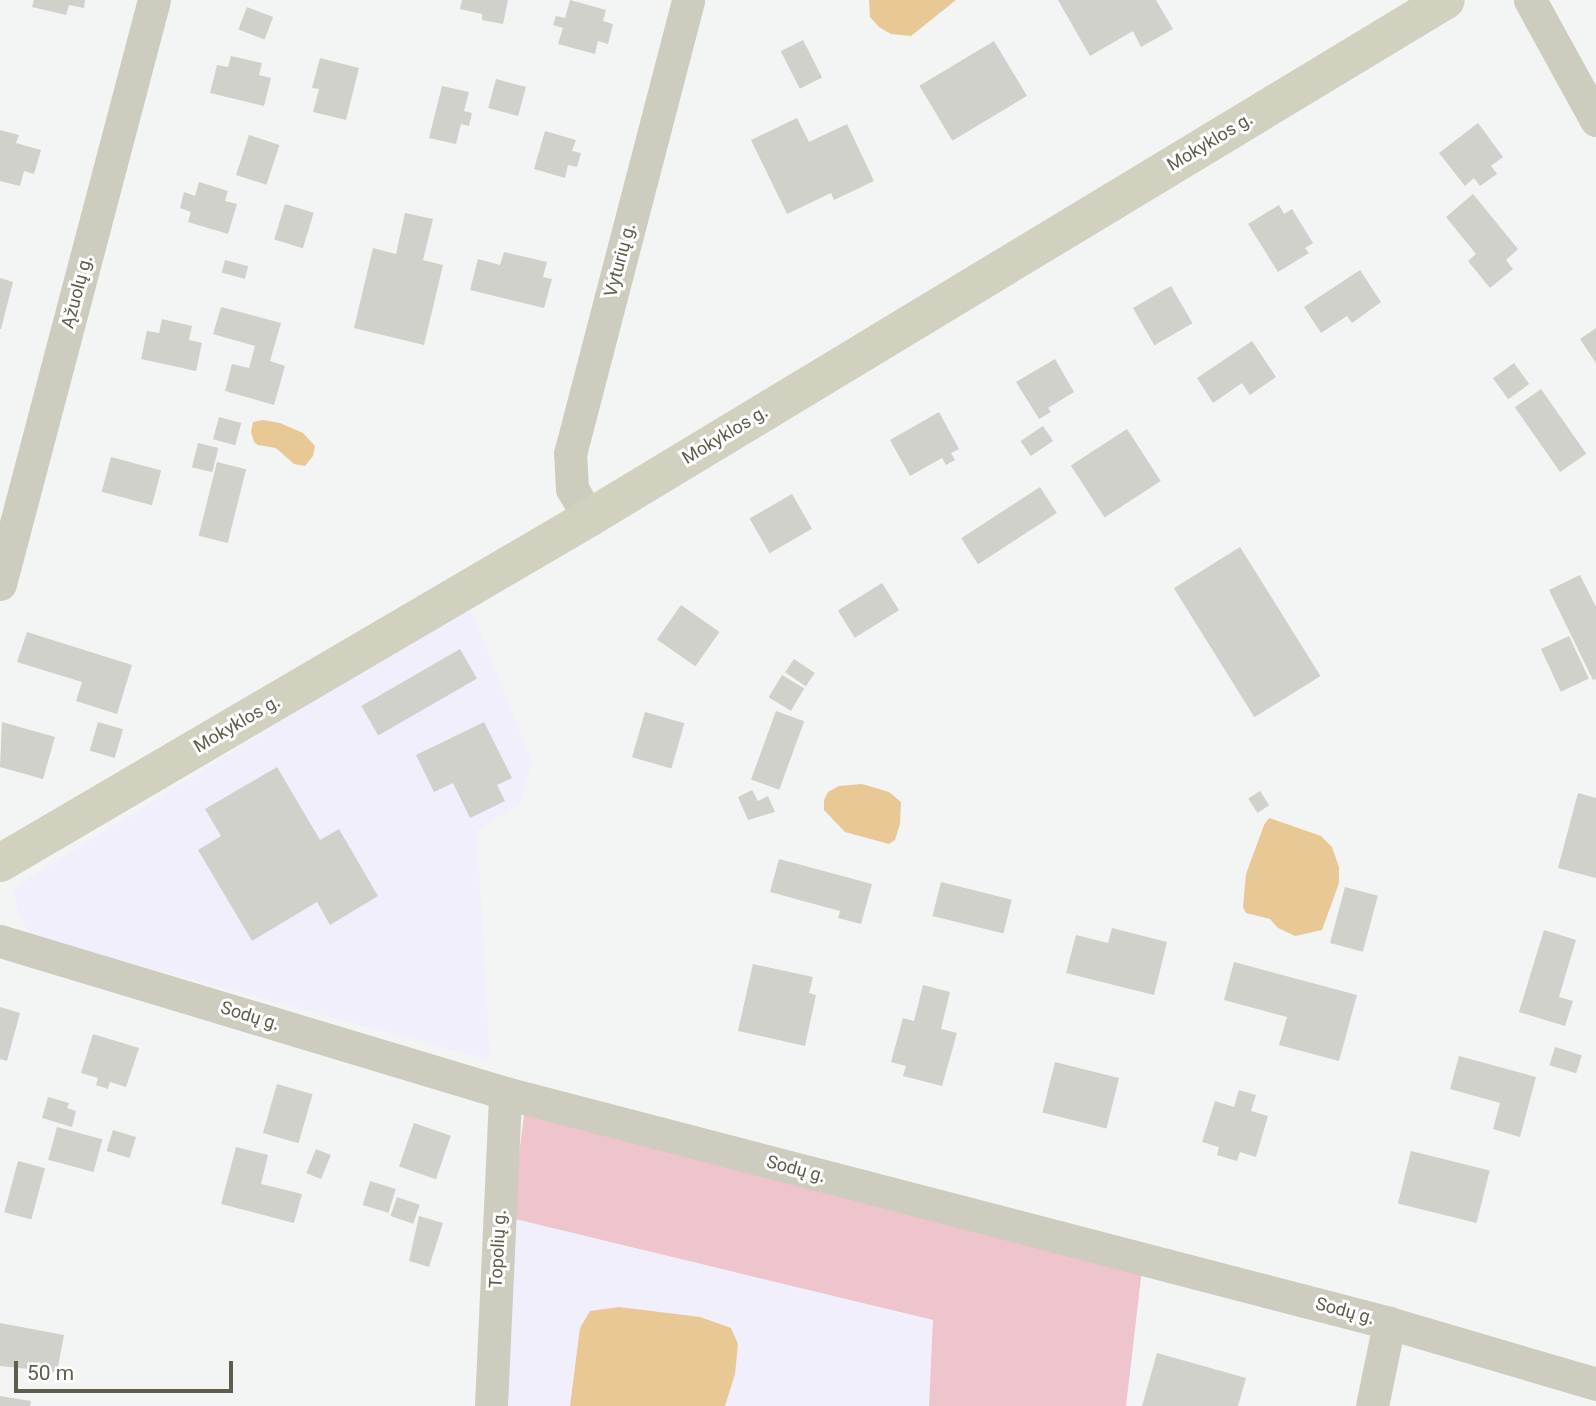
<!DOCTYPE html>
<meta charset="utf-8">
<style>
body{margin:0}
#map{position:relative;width:1596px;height:1406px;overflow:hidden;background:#f3f4f4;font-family:Roboto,sans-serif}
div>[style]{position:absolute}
.commercial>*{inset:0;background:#f1effc}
.green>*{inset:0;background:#eec5cd}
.water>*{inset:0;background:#e8c895}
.building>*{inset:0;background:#d0d1ca;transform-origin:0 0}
.street>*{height:33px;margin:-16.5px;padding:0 16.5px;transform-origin:16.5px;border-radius:16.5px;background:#ceccbf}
.secondary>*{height:38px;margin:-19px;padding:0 19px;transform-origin:19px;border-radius:19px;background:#d2d1c0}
span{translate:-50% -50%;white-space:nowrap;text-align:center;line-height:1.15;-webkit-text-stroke:6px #fff;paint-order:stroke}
.street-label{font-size:18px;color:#5f5d4b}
.scale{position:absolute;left:14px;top:1361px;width:219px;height:32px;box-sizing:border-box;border:4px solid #5f5d4b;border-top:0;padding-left:9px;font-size:21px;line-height:24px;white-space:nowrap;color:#5f5d4b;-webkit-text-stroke:5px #fff;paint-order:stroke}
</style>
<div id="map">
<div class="commercial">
<div style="clip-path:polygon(469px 605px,532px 762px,520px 805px,477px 830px,490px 1060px,33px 937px,18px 914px,13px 888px)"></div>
<div style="clip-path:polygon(511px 1218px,934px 1321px,929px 1406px,504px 1406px)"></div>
</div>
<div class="green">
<div style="clip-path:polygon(524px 1115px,1142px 1269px,1126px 1406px,929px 1406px,933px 1320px,511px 1218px)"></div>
</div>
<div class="water">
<div style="clip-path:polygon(869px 0,956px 0,911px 36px,891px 34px,879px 27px,870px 17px)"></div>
<div style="clip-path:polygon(263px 420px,280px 423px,303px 433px,315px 446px,313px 456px,305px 466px,294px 464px,276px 448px,258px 445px,254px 442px,251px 432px,253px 422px)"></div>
<div style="clip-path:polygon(862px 784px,889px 792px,901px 802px,900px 824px,895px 840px,889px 844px,845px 832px,824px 810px,824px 800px,828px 792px,839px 786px)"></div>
<div style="clip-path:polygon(1269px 818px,1321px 836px,1332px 847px,1339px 867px,1339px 883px,1322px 930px,1295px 936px,1278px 928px,1270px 919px,1246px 913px,1243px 907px,1246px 874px,1264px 825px)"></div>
<div style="clip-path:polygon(619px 1307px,700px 1317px,731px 1328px,738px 1344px,735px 1374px,725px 1406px,570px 1406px,580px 1328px,590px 1311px)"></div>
</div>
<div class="building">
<div style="clip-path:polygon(34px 0,85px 0,84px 8px,69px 5px,66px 15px,32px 7px)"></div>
<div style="clip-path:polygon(462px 0,508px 0,503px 24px,482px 20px,482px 14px,460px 9px)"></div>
<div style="clip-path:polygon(570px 0,606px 10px,603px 21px,613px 24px,608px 44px,598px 41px,595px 54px,558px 44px,563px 28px,553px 25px,556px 16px,565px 18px)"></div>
<div style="clip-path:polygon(1058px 0,1156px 0,1173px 29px,1141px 47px,1133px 31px,1090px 56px)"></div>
<div style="left:247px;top:7px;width:28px;height:24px;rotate:21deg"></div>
<div style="left:803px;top:40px;width:42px;height:25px;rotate:63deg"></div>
<div style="left:994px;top:41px;width:64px;height:87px;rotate:59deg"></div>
<div style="clip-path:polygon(231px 56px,262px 63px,259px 75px,271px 78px,264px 106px,210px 93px,217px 65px,228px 67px)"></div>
<div style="clip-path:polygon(320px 58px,359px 68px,346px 120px,313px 112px,319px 89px,312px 88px)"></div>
<div style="left:496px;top:79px;width:31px;height:30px;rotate:15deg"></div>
<div style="clip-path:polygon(442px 86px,469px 92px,464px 111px,472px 113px,469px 126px,461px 124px,456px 144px,429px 138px)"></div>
<div style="clip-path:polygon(797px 118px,809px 142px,847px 124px,874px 181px,834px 200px,831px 193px,787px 214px,751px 140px)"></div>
<div style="clip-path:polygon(1478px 123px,1503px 157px,1491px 166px,1497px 174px,1480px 186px,1474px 178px,1465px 186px,1439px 153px)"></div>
<div style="clip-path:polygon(0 130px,19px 135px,16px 143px,41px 150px,34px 174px,24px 171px,20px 186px,0 181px)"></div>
<div style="clip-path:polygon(545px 131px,576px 140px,572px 151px,581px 153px,577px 167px,568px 165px,565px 178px,534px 169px)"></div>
<div style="left:249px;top:135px;width:32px;height:42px;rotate:18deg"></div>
<div style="clip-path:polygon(199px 182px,228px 191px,225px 201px,237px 204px,228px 234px,188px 222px,191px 212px,180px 208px,184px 192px,195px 196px)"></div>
<div style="clip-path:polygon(1473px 194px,1518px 249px,1506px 260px,1513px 269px,1490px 288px,1468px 261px,1476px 254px,1446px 217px)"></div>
<div style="left:285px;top:204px;width:30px;height:37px;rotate:17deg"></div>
<div style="clip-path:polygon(1279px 205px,1284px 214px,1292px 209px,1313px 243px,1305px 248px,1309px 253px,1278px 272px,1248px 224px)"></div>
<div style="clip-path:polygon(405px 213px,433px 219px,423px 260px,443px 265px,424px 345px,354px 328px,373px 248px,396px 254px)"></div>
<div style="clip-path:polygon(504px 252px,547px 262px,543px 277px,552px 279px,544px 308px,470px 290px,478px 259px,500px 265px)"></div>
<div style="left:225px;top:260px;width:24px;height:13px;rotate:15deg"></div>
<div style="clip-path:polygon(1360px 270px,1381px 302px,1352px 323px,1347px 316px,1321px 333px,1304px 307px)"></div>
<div style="clip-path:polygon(0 278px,13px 282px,1px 329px,0 329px)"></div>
<div style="left:1171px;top:286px;width:43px;height:44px;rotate:60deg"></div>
<div style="clip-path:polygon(221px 307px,281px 323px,270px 361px,285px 366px,274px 405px,225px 391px,232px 364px,249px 368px,255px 346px,213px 334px)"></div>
<div style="clip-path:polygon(162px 319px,192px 326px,189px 340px,202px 343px,196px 371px,141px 359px,147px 331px,159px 333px)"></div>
<div style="clip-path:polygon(1596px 328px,1596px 363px,1580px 339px)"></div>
<div style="clip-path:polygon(1252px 341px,1276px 377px,1250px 395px,1242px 383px,1213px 403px,1197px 378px)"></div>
<div style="clip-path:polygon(1055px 359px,1074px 392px,1048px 408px,1051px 412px,1039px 419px,1016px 382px)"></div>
<div style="left:1514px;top:363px;width:26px;height:26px;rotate:54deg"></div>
<div style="left:1541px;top:389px;width:79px;height:32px;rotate:55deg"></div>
<div style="clip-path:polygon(939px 412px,959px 449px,951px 453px,955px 460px,946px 465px,942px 458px,910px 476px,890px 440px)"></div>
<div style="left:219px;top:417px;width:23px;height:23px;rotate:15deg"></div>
<div style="left:1043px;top:426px;width:18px;height:27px;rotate:56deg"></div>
<div style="left:1127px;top:429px;width:62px;height:67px;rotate:57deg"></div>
<div style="left:198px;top:443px;width:21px;height:25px;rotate:14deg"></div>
<div style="left:111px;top:457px;width:52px;height:36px;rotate:15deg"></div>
<div style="left:217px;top:462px;width:30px;height:76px;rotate:14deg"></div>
<div style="left:1040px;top:487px;width:31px;height:94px;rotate:57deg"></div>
<div style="left:792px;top:494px;width:40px;height:49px;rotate:60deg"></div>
<div style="left:1240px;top:547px;width:152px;height:78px;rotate:58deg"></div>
<div style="clip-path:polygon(1580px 575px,1596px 607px,1596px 679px,1593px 680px,1549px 590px)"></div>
<div style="left:882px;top:583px;width:32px;height:52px;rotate:58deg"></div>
<div style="left:681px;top:605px;width:47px;height:42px;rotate:35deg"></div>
<div style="clip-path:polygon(27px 632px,132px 665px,117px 714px,76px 701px,82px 682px,17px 662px)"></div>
<div style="left:1569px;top:636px;width:47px;height:31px;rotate:65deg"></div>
<div style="left:460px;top:649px;width:34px;height:114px;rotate:60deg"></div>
<div style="left:794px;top:659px;width:25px;height:16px;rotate:34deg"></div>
<div style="left:782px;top:675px;width:26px;height:26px;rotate:31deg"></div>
<div style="left:776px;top:711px;width:30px;height:73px;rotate:20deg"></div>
<div style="left:645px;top:712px;width:41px;height:47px;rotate:16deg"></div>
<div style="clip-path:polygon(2px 722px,55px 737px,43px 779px,0 767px)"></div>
<div style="left:98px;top:722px;width:26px;height:30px;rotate:16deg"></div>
<div style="clip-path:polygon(484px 722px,512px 778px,497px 785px,505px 801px,470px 818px,453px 783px,434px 792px,416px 755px)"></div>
<div style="clip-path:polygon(277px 767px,320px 840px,339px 829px,378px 896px,330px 925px,317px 902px,252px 941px,198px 850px,221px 836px,205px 809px)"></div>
<div style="clip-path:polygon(752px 790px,758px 801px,768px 796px,775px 812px,748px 820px,738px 797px)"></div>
<div style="left:1260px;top:791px;width:17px;height:14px;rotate:57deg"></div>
<div style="clip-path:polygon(1578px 793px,1596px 798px,1596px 878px,1558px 868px)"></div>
<div style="clip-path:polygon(779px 859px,872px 884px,861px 924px,838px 918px,840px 911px,770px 892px)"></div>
<div style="left:941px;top:882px;width:73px;height:35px;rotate:14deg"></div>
<div style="left:1345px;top:887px;width:34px;height:58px;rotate:15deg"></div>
<div style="clip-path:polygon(1112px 928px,1167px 942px,1154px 995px,1066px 973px,1076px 935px,1108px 943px)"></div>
<div style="clip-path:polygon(1544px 930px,1576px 940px,1559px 997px,1573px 1001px,1565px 1026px,1519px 1012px)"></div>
<div style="clip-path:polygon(1234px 962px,1357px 995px,1339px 1061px,1279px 1045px,1287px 1017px,1224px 1000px)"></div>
<div style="clip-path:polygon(753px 964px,813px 977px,809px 993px,816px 995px,805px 1046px,738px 1031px)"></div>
<div style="clip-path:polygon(923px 985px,950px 992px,941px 1029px,957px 1033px,942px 1086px,903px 1076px,906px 1066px,891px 1062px,903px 1018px,914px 1021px)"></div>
<div style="clip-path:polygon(0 1007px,20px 1013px,7px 1061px,0 1059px)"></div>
<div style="clip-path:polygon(93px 1034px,139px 1048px,126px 1087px,110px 1082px,108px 1089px,96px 1085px,98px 1078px,81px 1073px)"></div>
<div style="left:1555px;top:1047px;width:28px;height:19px;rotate:17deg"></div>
<div style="clip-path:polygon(1459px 1056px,1536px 1077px,1520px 1137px,1493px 1129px,1500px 1103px,1450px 1089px)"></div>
<div style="left:1055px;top:1062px;width:66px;height:52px;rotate:14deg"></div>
<div style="left:277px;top:1084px;width:37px;height:51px;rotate:16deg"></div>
<div style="clip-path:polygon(1239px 1090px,1256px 1095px,1251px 1111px,1268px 1116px,1256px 1157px,1240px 1152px,1237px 1161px,1217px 1155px,1219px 1147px,1202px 1142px,1215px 1101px,1234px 1107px)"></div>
<div style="clip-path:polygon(48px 1097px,69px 1103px,67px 1108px,76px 1111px,72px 1127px,42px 1118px)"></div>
<div style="left:414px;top:1123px;width:39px;height:46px;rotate:19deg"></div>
<div style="left:57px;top:1127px;width:47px;height:34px;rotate:15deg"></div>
<div style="left:113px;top:1130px;width:24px;height:22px;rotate:17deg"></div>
<div style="clip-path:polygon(236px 1147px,268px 1155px,261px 1184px,302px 1194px,294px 1223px,221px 1204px)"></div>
<div style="left:316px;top:1149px;width:16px;height:26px;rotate:22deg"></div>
<div style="left:1411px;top:1151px;width:81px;height:54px;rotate:14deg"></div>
<div style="left:18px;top:1161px;width:28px;height:53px;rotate:15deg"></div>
<div style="left:370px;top:1181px;width:27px;height:25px;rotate:17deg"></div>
<div style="left:397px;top:1197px;width:24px;height:20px;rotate:19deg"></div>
<div style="clip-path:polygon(419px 1216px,443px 1223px,429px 1267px,409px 1261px)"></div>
<div style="clip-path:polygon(0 1323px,64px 1335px,57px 1372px,0 1366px)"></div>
<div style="clip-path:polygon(1157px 1353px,1246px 1378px,1238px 1406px,1142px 1406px)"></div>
<div style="clip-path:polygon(0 1396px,31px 1401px,30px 1406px,0 1406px)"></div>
</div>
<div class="street">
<div style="left:1530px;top:0;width:137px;rotate:61.2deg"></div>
<div style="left:589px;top:518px;width:34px;rotate:-120deg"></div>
<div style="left:572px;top:489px;width:35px;rotate:-93deg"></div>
<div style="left:570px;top:454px;width:469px;rotate:-75.4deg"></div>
<div style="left:0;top:584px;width:604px;rotate:-75.23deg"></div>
<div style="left:0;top:941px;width:527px;rotate:16.75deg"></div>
<div style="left:505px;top:1093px;width:913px;rotate:14.58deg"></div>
<div style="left:1389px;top:1323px;width:216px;rotate:16.4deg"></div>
<div style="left:491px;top:1406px;width:313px;rotate:-87.4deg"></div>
<div style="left:1372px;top:1406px;width:85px;rotate:-78.4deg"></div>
</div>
<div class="secondary">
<div style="left:0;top:863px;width:683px;rotate:-30.36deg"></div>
<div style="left:589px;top:518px;width:1001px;rotate:-31.15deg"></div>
</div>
<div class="street-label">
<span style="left:1210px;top:142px;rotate:-31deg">Mokyklos g.</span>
<span style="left:620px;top:260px;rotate:-75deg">Vyturių g.</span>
<span style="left:77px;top:292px;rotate:-75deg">Ąžuolų g.</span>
<span style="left:725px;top:435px;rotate:-31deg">Mokyklos g.</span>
<span style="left:237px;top:724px;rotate:-30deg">Mokyklos g.</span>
<span style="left:250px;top:1016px;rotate:17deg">Sodų g.</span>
<span style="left:796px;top:1169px;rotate:15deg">Sodų g.</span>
<span style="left:498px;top:1249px;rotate:-87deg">Topolių g.</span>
<span style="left:1345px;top:1311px;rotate:15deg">Sodų g.</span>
</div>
<div class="scale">50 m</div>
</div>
